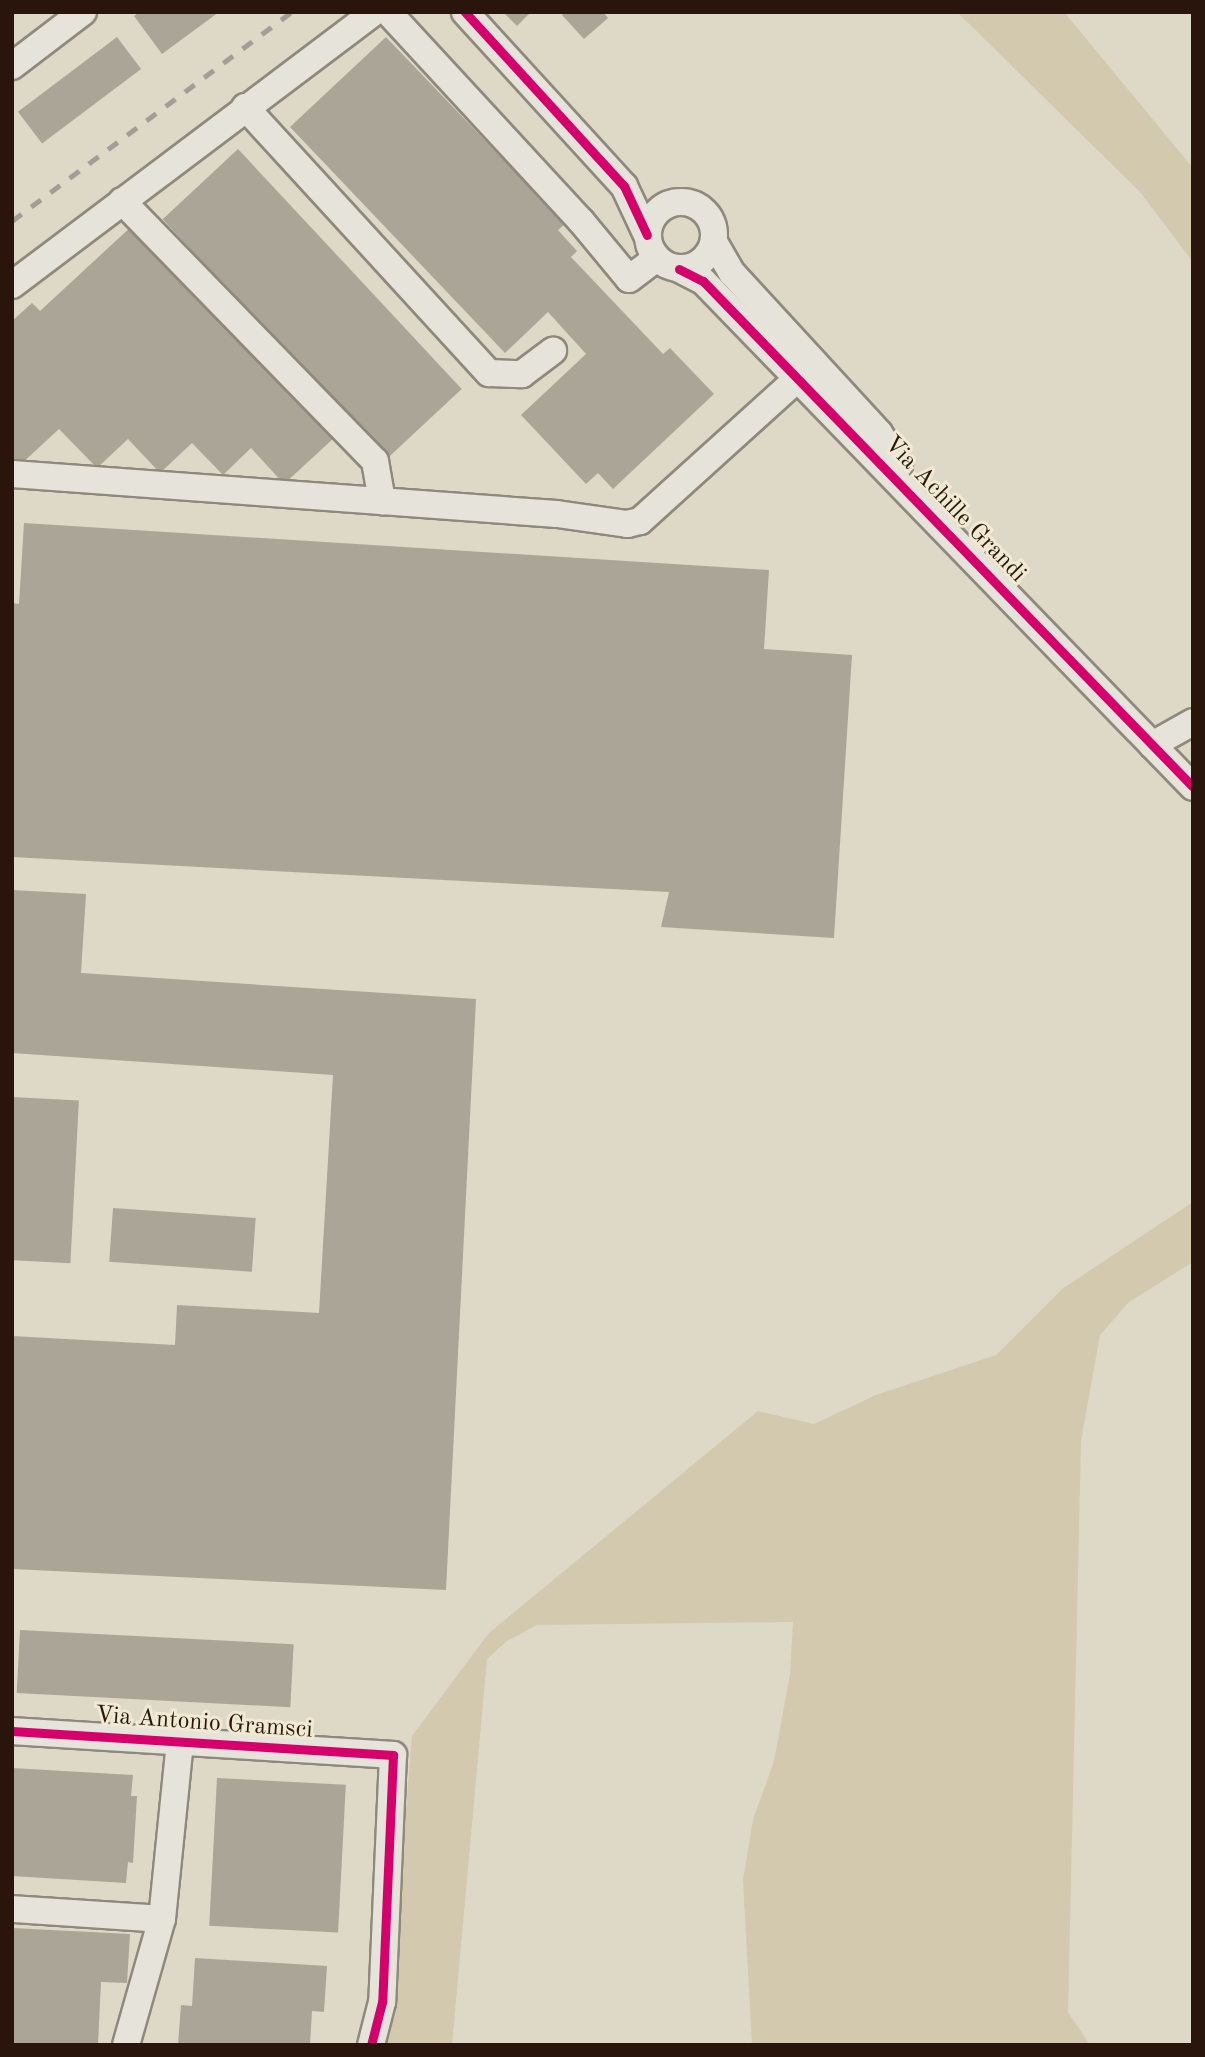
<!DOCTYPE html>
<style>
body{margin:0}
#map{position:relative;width:1205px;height:2057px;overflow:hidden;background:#ded8c6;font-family:"Old Standard TT",serif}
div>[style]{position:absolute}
.green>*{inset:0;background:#d2c9af}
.building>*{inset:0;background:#aba598;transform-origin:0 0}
.roads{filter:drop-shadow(2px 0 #8f897d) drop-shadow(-2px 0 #8f897d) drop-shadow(0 2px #8f897d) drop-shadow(0 -2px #8f897d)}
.minor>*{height:26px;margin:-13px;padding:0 13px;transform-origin:13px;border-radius:13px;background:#e6e3da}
.minor>.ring{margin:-13px;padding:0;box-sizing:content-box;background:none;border:26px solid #e6e3da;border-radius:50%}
.rail>*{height:5px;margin-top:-2.5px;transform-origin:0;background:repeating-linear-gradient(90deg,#a29d96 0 12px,transparent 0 24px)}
.cycleway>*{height:9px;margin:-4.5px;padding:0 4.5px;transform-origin:4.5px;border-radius:4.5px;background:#d6006c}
span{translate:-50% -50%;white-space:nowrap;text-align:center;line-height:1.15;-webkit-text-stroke:6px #f1ead3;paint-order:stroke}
.street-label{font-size:24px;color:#29150b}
.frame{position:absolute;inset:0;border:14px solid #29150b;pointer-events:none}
</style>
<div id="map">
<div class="green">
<div style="clip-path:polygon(957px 12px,1064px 12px,1193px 168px,1193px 262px,1140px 192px)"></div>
<div style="clip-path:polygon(1193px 1202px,1193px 1262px,1129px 1302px,1100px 1335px,1081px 1441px,1068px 2012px,1090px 2045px,752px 2045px,743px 1880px,753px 1820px,774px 1761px,790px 1674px,793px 1622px,537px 1625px,507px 1641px,487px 1659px,452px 2045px,387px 2045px,412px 1736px,489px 1633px,758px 1411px,814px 1424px,876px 1395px,996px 1355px,1062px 1289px)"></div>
</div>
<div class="building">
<div style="clip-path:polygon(139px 12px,219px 12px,162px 54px,134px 16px)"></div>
<div style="clip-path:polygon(503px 12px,531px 12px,517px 26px)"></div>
<div style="clip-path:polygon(565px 12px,603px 12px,608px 18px,584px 39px,562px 15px)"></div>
<div style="left:117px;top:37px;width:40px;height:124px;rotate:53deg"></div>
<div style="clip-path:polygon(386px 37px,565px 224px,558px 230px,577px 251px,571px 257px,663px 354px,670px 348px,714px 394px,613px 489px,598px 473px,586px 484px,521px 415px,586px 354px,548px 312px,505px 353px,290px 127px)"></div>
<div style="left:238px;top:149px;width:328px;height:103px;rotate:47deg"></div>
<div style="clip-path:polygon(133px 225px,334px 438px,284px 484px,251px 448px,223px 475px,192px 443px,160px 473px,128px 439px,97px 468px,59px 429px,20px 465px,12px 457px,12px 321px,32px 303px,40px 311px)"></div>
<div style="clip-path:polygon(24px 523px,769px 570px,764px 649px,852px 655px,834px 938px,661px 927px,669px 892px,12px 857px,12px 603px,19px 604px)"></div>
<div style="clip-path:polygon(12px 890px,86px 894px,81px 973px,476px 999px,446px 1590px,12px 1569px,12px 1336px,175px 1345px,177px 1305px,319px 1313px,333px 1075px,12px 1053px)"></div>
<div style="left:12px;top:1097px;width:67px;height:163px;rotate:3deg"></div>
<div style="left:113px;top:1208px;width:143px;height:54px;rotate:4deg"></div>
<div style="left:20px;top:1630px;width:274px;height:63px;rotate:3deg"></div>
<div style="clip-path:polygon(12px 1768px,133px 1775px,131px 1796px,137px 1796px,133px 1863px,128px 1862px,126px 1883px,12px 1876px)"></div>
<div style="left:217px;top:1778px;width:129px;height:148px;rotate:3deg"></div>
<div style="clip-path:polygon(12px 1928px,130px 1934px,127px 1983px,101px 1982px,98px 2045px,12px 2045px)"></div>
<div style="clip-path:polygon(195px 1958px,327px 1966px,324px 2012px,312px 2011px,310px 2045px,178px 2045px,181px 2005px,192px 2006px)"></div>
</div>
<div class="roads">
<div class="minor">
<div style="left:388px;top:12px;width:284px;rotate:47.3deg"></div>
<div style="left:581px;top:221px;width:75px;rotate:50.4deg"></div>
<div style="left:629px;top:279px;width:35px;rotate:-37deg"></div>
<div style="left:465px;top:12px;width:236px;rotate:47.6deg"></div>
<div style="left:624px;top:186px;width:54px;rotate:64.9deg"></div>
<div style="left:12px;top:66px;width:89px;rotate:-37.3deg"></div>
<div style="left:245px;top:107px;width:361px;rotate:47.5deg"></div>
<div style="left:489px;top:373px;width:33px;rotate:2deg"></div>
<div style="left:522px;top:374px;width:39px;rotate:-37deg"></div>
<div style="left:122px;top:201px;width:363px;rotate:45.8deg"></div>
<div style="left:375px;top:461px;width:41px;rotate:80.1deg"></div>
<div class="ring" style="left:648px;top:202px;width:40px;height:40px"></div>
<div style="left:714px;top:242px;width:36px;rotate:60deg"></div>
<div style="left:732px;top:273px;width:217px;rotate:47.4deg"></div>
<div style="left:879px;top:433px;width:38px;rotate:58deg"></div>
<div style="left:679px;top:269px;width:27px;rotate:27deg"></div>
<div style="left:703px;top:281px;width:704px;rotate:45.92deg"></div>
<div style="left:12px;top:285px;width:453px;rotate:-37deg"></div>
<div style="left:12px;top:474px;width:546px;rotate:4.2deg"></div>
<div style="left:557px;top:514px;width:71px;rotate:8.1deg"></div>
<div style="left:627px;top:524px;width:13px;rotate:-13deg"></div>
<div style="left:640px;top:521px;width:213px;rotate:-42.1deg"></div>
<div style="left:1152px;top:745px;width:47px;rotate:-29.3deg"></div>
<div style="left:12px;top:1731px;width:382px;rotate:3.6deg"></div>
<div style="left:393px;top:1755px;width:247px;rotate:92.5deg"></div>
<div style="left:382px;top:2002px;width:44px;rotate:104.3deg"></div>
<div style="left:12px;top:1909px;width:150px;rotate:3.8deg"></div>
<div style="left:126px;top:2045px;width:131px;rotate:-74.1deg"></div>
<div style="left:162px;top:1919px;width:179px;rotate:-84.2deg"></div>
</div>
</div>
<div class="rail">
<div style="left:12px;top:221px;width:349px;rotate:-36.8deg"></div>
</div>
<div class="cycleway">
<div style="left:465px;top:12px;width:236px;rotate:47.6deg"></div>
<div style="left:624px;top:186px;width:54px;rotate:64.9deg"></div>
<div style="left:679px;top:269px;width:27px;rotate:27deg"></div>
<div style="left:703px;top:281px;width:704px;rotate:45.92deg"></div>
<div style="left:12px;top:1731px;width:382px;rotate:3.6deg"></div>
<div style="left:393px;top:1755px;width:247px;rotate:92.5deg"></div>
<div style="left:382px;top:2002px;width:44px;rotate:104.3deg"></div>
</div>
<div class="street-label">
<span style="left:954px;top:510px;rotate:46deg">Via Achille Grandi</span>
<span style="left:204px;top:1724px;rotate:4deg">Via Antonio Gramsci</span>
</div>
<div class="frame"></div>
</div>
